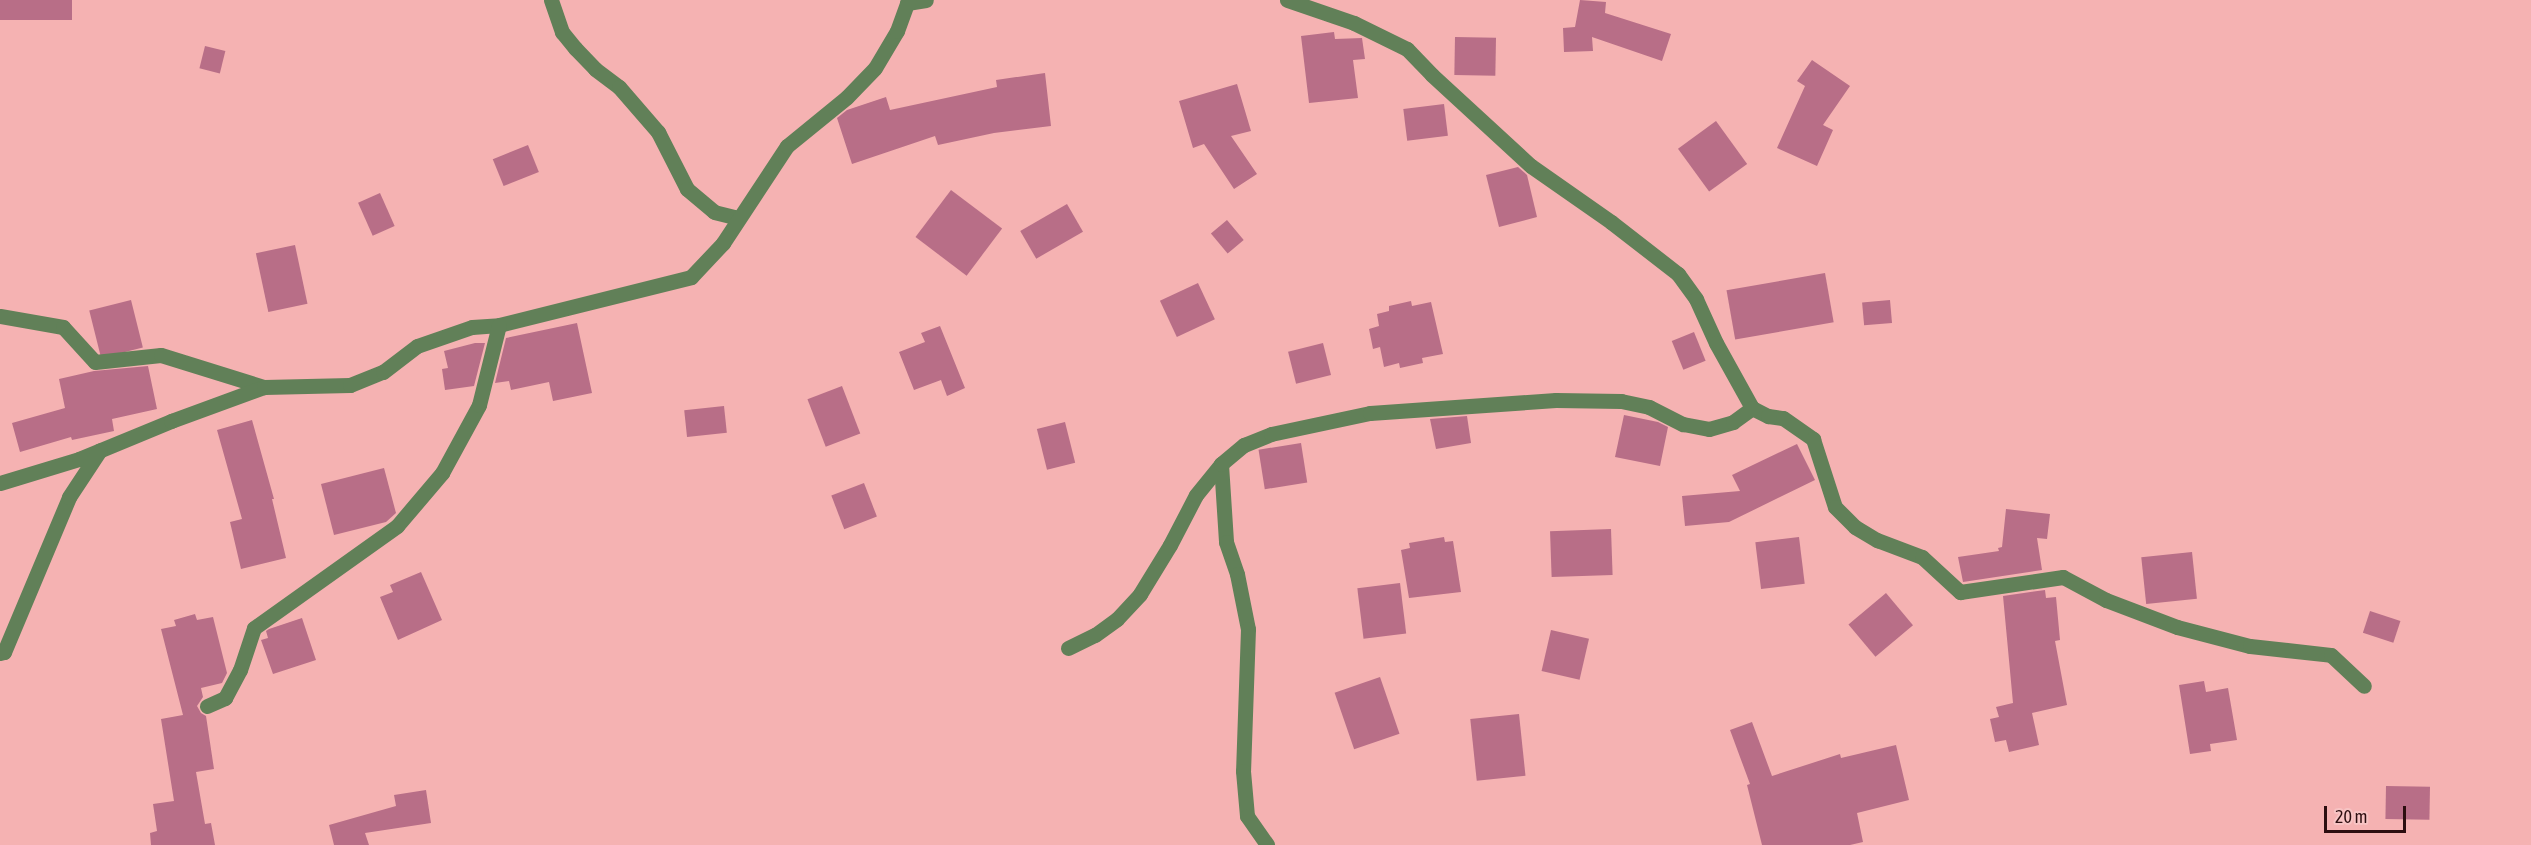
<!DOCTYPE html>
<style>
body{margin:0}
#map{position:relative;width:2531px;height:845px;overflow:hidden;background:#f5b2b2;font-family:"Asap Condensed",sans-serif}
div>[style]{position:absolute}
.building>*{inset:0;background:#b86e87;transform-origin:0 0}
.minor>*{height:15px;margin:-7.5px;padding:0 7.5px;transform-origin:7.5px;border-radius:7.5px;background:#618058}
span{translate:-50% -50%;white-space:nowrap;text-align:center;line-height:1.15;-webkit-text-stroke:6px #f7c4c4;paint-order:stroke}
.scale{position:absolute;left:2324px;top:806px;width:82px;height:27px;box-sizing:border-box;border:3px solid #2c0e10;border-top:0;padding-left:8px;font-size:18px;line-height:21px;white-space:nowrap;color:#2c0e10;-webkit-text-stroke:4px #f7c4c4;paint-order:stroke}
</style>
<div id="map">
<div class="building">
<div style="left:0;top:0;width:72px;height:20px"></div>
<div style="clip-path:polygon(1580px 0,1606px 2px,1605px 13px,1671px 34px,1662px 61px,1592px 37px,1593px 51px,1564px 52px,1563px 28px,1575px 27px)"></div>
<div style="clip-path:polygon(1334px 32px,1335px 39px,1362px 38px,1365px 59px,1353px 60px,1358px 98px,1309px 103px,1301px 36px)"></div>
<div style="left:1455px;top:37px;width:41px;height:38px;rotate:1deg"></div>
<div style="left:205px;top:46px;width:21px;height:23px;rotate:14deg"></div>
<div style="clip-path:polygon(1812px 60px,1850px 86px,1823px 125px,1833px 130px,1817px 166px,1777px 148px,1805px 86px,1797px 81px)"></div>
<div style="clip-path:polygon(1045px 73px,1051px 126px,994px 133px,938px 145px,935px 136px,852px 164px,837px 118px,847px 110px,886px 97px,890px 110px,997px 87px,996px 80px)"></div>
<div style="clip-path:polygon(1237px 84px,1251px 131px,1231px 136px,1257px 174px,1234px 189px,1204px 144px,1193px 148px,1179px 101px)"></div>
<div style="left:1444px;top:104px;width:32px;height:41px;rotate:83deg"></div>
<div style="left:1716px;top:121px;width:53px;height:47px;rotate:54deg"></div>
<div style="left:528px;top:145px;width:29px;height:38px;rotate:68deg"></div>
<div style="clip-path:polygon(1518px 167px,1527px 175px,1537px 217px,1499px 227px,1486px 175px)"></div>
<div style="left:951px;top:190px;width:64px;height:59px;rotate:37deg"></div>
<div style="left:380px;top:193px;width:36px;height:24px;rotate:66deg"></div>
<div style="left:1067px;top:204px;width:32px;height:54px;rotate:60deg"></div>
<div style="left:1227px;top:220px;width:26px;height:21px;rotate:50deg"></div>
<div style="left:295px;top:245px;width:60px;height:40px;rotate:78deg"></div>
<div style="left:1825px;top:273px;width:50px;height:100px;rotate:80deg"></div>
<div style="left:1198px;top:283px;width:40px;height:42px;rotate:65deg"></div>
<div style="left:131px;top:300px;width:49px;height:43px;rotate:76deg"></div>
<div style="left:1890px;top:300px;width:23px;height:28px;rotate:85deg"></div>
<div style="clip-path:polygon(1411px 301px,1412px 306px,1431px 302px,1443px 354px,1422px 358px,1423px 363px,1400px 368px,1399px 363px,1384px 367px,1380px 347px,1373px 349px,1369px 329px,1379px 326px,1377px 314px,1389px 311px,1389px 306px)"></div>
<div style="clip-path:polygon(577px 323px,592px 393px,553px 401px,549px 382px,511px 390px,509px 381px,495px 383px,506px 338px)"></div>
<div style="clip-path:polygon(940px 326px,965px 388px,947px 396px,941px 380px,914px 390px,899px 352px,925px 342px,921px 333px)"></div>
<div style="left:1694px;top:332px;width:31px;height:24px;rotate:68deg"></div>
<div style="clip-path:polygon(475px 343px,485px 343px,474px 386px,445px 390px,442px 369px,448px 368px,444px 351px)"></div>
<div style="left:1323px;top:343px;width:33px;height:36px;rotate:76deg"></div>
<div style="clip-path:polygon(148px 366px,157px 409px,112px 419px,114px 431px,72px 440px,71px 437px,20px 452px,12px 423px,65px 408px,59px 379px,94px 371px)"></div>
<div style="left:842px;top:386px;width:51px;height:37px;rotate:69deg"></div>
<div style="left:724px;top:406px;width:27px;height:40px;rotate:84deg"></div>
<div style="clip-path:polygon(1624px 415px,1658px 422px,1668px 427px,1660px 466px,1615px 457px)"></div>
<div style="clip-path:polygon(1467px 416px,1471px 443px,1436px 449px,1430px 419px)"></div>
<div style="clip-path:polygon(252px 420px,274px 499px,272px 499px,286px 558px,241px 569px,230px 522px,242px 519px,217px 430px)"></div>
<div style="left:1065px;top:422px;width:42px;height:29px;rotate:76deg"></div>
<div style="left:1301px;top:443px;width:40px;height:43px;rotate:81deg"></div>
<div style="clip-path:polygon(1797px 444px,1815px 480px,1729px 522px,1685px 526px,1682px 496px,1740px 491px,1732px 475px)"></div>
<div style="clip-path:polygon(384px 468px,396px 513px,386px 522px,334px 535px,321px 484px)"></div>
<div style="left:864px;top:483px;width:36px;height:35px;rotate:69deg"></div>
<div style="clip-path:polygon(2006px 509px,2050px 514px,2047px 539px,2037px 538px,2042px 570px,1963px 582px,1958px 557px,1999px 551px,1998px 548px,2002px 547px)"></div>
<div style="left:1611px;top:529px;width:46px;height:61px;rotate:88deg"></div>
<div style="clip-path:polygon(1444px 537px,1445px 542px,1453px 541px,1461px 592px,1409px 598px,1401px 550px,1410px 548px,1409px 543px)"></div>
<div style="left:1799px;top:537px;width:47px;height:44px;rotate:83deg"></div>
<div style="left:2192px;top:552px;width:47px;height:51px;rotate:84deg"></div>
<div style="clip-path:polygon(421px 572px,442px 620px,398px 640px,380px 597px,393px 592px,390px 585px)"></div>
<div style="left:1400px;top:583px;width:51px;height:43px;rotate:83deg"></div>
<div style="clip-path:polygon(2045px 590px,2046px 598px,2056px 597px,2060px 640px,2055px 641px,2067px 705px,2032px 713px,2039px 745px,2009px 752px,2006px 740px,1995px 742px,1990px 719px,1999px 717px,1996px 707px,2013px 703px,2003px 596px)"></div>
<div style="left:1886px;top:593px;width:42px;height:49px;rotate:50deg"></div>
<div style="left:2370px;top:611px;width:32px;height:23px;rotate:18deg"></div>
<div style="clip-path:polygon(195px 614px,197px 620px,213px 617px,227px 673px,222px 683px,201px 688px,203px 697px,197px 706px,201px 713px,206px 716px,214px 769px,196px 772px,205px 824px,211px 823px,215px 845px,151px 845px,150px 833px,157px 831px,153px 804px,174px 801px,161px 719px,183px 715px,161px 629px,176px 626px,174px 620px)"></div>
<div style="clip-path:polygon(302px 618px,316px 660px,273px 674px,261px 640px,268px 638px,266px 631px,269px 629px)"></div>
<div style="left:1551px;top:630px;width:39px;height:42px;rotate:13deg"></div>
<div style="left:1380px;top:677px;width:60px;height:48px;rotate:71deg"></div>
<div style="clip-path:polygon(2204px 681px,2206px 692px,2228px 688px,2237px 740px,2210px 744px,2211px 751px,2190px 754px,2179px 685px)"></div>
<div style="left:1519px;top:714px;width:62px;height:49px;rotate:84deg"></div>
<div style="clip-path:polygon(1752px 722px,1772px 776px,1840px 754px,1841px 758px,1896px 745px,1909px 800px,1857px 813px,1863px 842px,1850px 845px,1762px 845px,1747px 785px,1750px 784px,1730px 730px)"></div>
<div style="left:2386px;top:786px;width:44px;height:33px;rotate:1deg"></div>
<div style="clip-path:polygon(426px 790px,431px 823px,365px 833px,369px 845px,334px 845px,329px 825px,396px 806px,394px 795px)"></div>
</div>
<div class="minor">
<div style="left:551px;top:0;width:34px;rotate:71deg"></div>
<div style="left:562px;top:32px;width:21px;rotate:51deg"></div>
<div style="left:575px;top:48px;width:29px;rotate:46deg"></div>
<div style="left:595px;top:69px;width:30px;rotate:37deg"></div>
<div style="left:619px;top:87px;width:60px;rotate:49.1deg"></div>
<div style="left:658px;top:132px;width:64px;rotate:63deg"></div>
<div style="left:687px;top:189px;width:35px;rotate:40deg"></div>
<div style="left:714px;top:212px;width:25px;rotate:14deg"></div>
<div style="left:1287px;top:0;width:71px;rotate:18.9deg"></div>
<div style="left:1354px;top:23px;width:59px;rotate:26.1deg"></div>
<div style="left:1407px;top:49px;width:36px;rotate:46deg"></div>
<div style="left:1432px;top:75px;width:134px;rotate:42.6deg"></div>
<div style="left:1531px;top:166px;width:98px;rotate:35deg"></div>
<div style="left:1611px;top:222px;width:85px;rotate:37.8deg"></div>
<div style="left:1678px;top:274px;width:31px;rotate:54deg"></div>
<div style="left:1696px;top:299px;width:48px;rotate:65.6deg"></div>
<div style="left:1716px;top:343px;width:74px;rotate:61deg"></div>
<div style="left:1752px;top:408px;width:18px;rotate:27deg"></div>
<div style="left:1768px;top:416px;width:15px;rotate:8deg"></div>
<div style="left:1783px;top:418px;width:37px;rotate:35deg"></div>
<div style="left:1813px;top:439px;width:71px;rotate:72.1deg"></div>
<div style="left:1835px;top:507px;width:28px;rotate:45deg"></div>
<div style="left:1855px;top:527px;width:26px;rotate:31deg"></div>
<div style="left:1877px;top:540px;width:48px;rotate:20.7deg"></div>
<div style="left:1922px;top:557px;width:52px;rotate:42.6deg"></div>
<div style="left:1960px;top:592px;width:104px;rotate:-8.3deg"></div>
<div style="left:2063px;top:577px;width:49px;rotate:28.1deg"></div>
<div style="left:2106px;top:600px;width:76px;rotate:20.8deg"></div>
<div style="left:2177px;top:627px;width:75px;rotate:14.6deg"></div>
<div style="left:2250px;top:646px;width:81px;rotate:6.3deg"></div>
<div style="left:2331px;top:655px;width:45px;rotate:43.2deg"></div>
<div style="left:907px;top:3px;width:19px;rotate:-9deg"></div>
<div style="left:0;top:316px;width:64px;rotate:9.9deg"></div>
<div style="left:63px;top:327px;width:47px;rotate:47.6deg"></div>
<div style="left:95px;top:362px;width:66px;rotate:-6.1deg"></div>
<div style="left:161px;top:355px;width:108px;rotate:17.3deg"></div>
<div style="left:1221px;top:464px;width:78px;rotate:86.3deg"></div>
<div style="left:1226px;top:542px;width:34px;rotate:71deg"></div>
<div style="left:1237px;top:574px;width:56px;rotate:78.7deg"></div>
<div style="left:1248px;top:629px;width:142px;rotate:92deg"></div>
<div style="left:1243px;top:771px;width:45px;rotate:84.9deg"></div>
<div style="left:1247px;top:816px;width:35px;rotate:55deg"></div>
<div style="left:0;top:483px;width:83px;rotate:-16.9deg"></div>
<div style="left:79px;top:459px;width:100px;rotate:-22.4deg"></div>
<div style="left:171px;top:421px;width:99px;rotate:-20.1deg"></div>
<div style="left:264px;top:387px;width:86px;rotate:-1.3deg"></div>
<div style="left:350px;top:385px;width:35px;rotate:-22deg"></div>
<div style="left:383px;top:372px;width:43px;rotate:-37.4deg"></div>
<div style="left:417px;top:346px;width:58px;rotate:-19.1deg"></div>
<div style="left:472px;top:327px;width:27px;rotate:-4deg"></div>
<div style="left:499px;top:325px;width:198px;rotate:-14deg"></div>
<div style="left:691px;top:277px;width:47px;rotate:-46.7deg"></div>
<div style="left:723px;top:243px;width:116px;rotate:-56.6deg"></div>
<div style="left:787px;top:146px;width:77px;rotate:-39.2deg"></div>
<div style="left:847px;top:97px;width:40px;rotate:-46deg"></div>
<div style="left:875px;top:68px;width:43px;rotate:-59.3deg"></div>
<div style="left:897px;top:31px;width:33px;rotate:-70deg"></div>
<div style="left:1068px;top:648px;width:30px;rotate:-26deg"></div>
<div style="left:1095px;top:635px;width:27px;rotate:-36deg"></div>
<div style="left:1117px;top:619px;width:34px;rotate:-47deg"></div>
<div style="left:1140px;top:594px;width:57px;rotate:-58.5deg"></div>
<div style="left:1170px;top:545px;width:56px;rotate:-62.5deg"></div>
<div style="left:1196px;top:495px;width:40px;rotate:-51deg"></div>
<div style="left:1221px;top:464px;width:30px;rotate:-40deg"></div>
<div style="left:1244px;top:445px;width:29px;rotate:-22deg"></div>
<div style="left:1271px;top:434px;width:101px;rotate:-12deg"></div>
<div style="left:1370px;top:413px;width:186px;rotate:-4deg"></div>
<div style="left:1556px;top:400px;width:65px;rotate:0.9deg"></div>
<div style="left:1621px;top:401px;width:29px;rotate:12deg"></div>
<div style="left:1649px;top:407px;width:38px;rotate:27deg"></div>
<div style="left:1683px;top:424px;width:26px;rotate:11deg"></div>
<div style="left:1709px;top:429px;width:25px;rotate:-16deg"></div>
<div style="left:1733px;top:422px;width:24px;rotate:-36deg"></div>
<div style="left:0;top:653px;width:4px;rotate:-14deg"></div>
<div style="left:4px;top:652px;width:168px;rotate:-67.2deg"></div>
<div style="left:69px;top:497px;width:56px;rotate:-56.6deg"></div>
<div style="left:207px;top:706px;width:20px;rotate:-24deg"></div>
<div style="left:225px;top:698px;width:32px;rotate:-62deg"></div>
<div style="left:240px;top:670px;width:44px;rotate:-71.6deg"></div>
<div style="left:254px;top:628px;width:176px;rotate:-35.5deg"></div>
<div style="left:397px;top:526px;width:70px;rotate:-49.7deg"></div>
<div style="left:442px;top:473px;width:77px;rotate:-61.4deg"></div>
<div style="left:479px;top:405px;width:82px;rotate:-76deg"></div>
</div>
<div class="scale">20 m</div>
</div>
